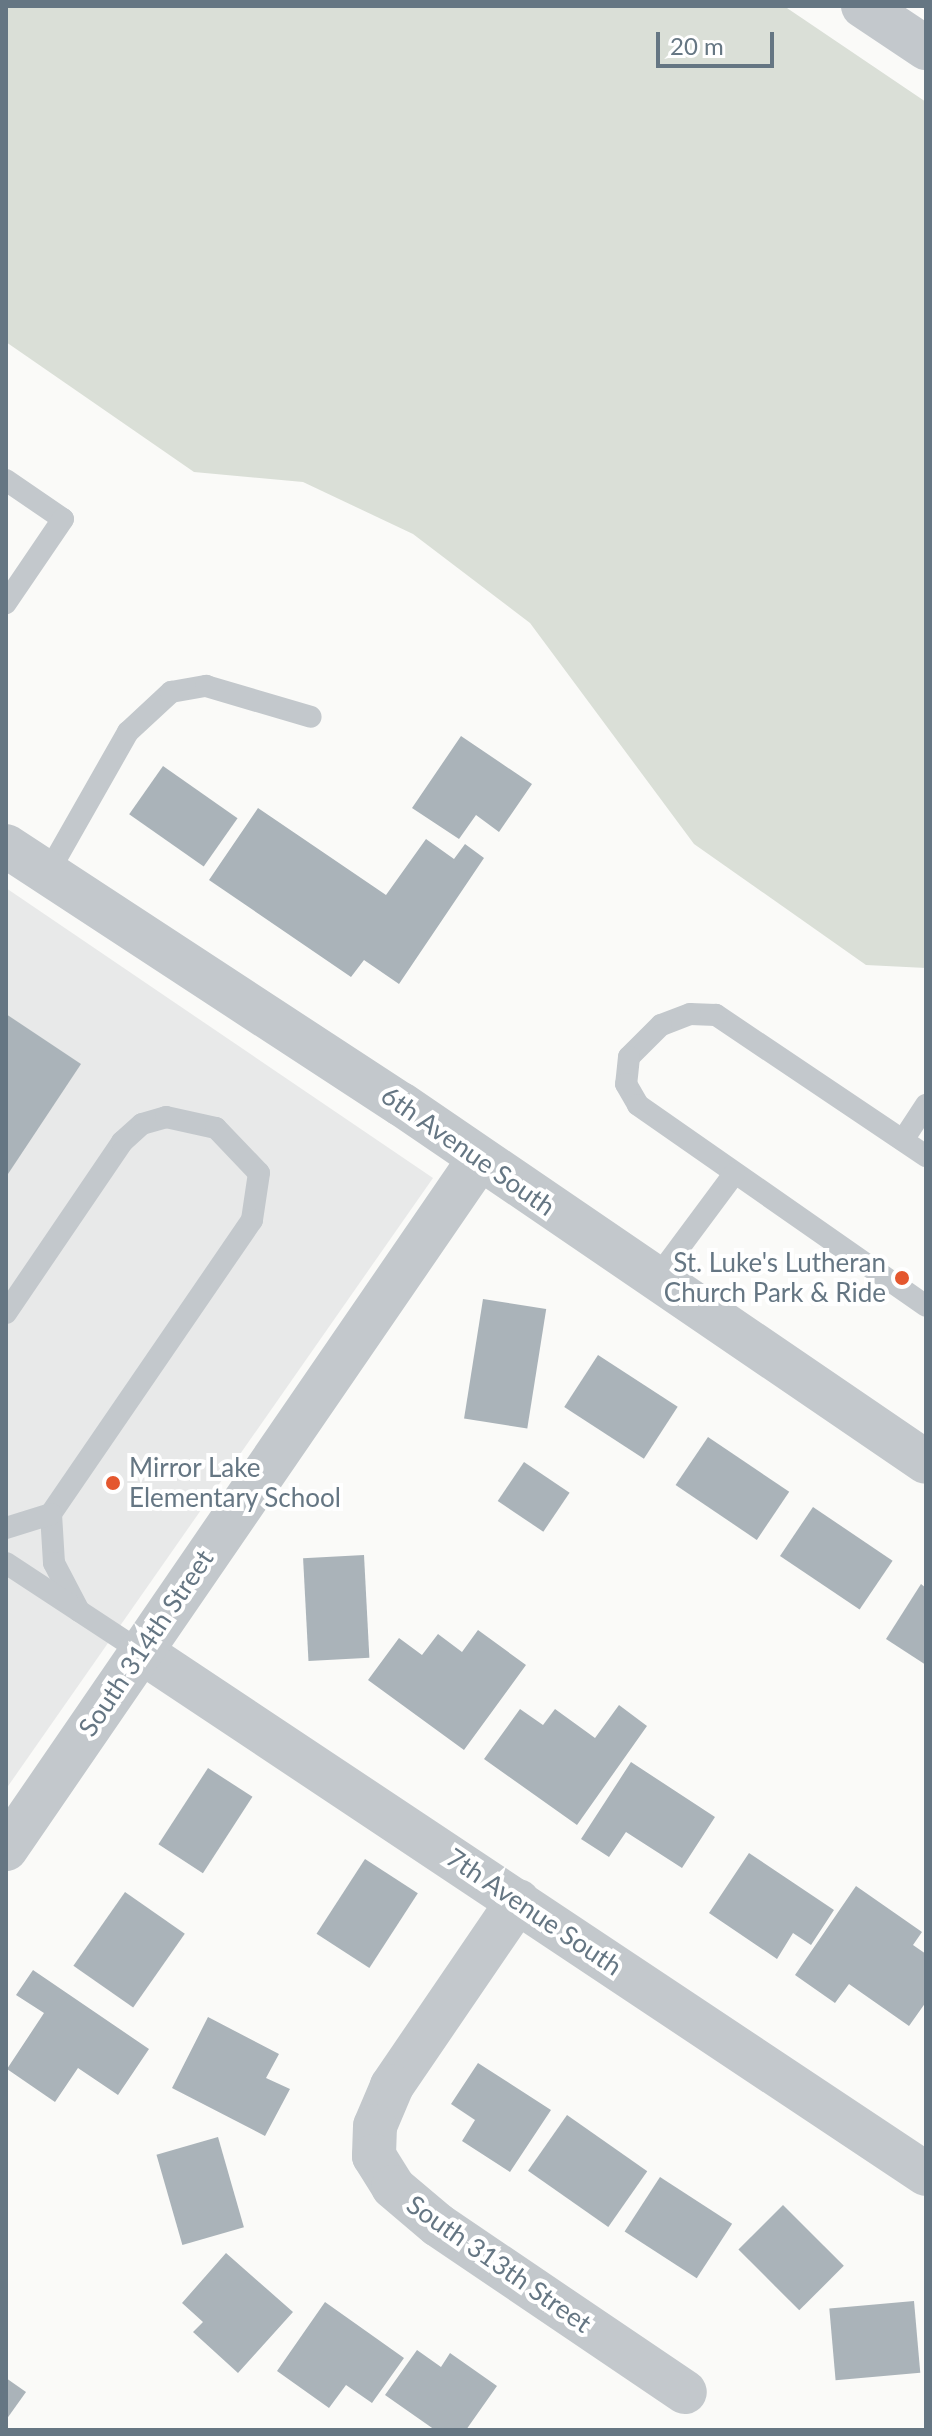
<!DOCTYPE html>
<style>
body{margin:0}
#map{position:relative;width:932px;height:2436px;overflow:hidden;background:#fafaf8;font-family:Lato,sans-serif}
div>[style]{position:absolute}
.built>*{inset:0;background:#e8e9e9}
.green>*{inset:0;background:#dadfd7}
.building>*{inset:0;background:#aab3b9;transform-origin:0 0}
.service>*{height:22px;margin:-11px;padding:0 11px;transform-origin:11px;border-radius:11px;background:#c3c8cc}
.minor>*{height:44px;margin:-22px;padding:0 22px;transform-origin:22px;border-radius:22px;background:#c3c8cc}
.dots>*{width:22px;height:22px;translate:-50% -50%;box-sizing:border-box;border:4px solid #fff;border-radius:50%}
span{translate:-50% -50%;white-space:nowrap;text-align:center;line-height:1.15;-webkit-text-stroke:8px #fff;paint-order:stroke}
.street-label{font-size:26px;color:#657683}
.poi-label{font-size:26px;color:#657683}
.right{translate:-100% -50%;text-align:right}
.left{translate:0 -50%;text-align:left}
.frame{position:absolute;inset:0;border:8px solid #657683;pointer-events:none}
.scale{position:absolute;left:656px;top:32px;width:118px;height:36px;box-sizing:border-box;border:4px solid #657683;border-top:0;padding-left:10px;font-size:24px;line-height:28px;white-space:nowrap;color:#657683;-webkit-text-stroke:6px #fff;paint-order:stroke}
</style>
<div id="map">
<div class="built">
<div style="clip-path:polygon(6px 888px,433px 1178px,6px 1789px)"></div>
</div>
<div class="green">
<div style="clip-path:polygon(6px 6px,784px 6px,926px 102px,926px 968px,866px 965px,694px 844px,530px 623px,413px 534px,303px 482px,194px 472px,6px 342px)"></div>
</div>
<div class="building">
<div style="clip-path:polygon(461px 736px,532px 784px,499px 832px,476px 815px,459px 839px,412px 808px)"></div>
<div style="left:163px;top:766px;width:91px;height:59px;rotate:35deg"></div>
<div style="clip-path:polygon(258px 808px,386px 895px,426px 839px,454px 859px,465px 844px,484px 858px,399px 984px,364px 960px,351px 977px,209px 880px)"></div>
<div style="clip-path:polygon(6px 1014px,81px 1064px,6px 1177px)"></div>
<div style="left:483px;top:1299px;width:64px;height:121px;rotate:9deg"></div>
<div style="left:598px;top:1355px;width:95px;height:62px;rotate:33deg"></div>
<div style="left:708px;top:1437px;width:98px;height:58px;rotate:34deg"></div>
<div style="left:524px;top:1462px;width:55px;height:47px;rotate:34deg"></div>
<div style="left:813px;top:1507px;width:96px;height:59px;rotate:34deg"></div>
<div style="left:364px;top:1555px;width:103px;height:61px;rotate:87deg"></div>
<div style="clip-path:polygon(921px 1584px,926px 1588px,926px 1665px,886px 1639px)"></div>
<div style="clip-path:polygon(478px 1630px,526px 1665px,464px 1750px,368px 1680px,399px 1638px,422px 1655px,438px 1634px,462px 1652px)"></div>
<div style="clip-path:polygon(619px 1705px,647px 1726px,577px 1825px,484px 1759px,520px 1709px,543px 1725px,555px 1709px,595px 1738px)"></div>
<div style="clip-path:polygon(631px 1762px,715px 1817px,682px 1868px,626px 1832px,609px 1857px,581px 1839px)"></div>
<div style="left:208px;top:1768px;width:53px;height:91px;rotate:33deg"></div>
<div style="clip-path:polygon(749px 1853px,834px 1910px,811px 1945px,793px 1933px,777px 1959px,709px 1913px)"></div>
<div style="left:365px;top:1859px;width:63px;height:89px;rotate:33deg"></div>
<div style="clip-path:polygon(856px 1886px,922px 1932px,913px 1945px,926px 1954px,926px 2002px,909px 2026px,849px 1984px,835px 2003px,795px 1975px)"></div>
<div style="left:125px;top:1892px;width:73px;height:90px;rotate:35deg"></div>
<div style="clip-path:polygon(33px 1970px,149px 2049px,118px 2095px,78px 2068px,55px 2102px,7px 2069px,44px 2013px,16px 1995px)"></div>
<div style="clip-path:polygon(208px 2017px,279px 2054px,266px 2078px,290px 2089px,265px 2136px,172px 2088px)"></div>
<div style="clip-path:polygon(478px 2063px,551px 2110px,510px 2172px,462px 2141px,475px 2120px,451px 2104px)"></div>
<div style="left:567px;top:2115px;width:98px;height:68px;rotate:35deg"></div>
<div style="left:218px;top:2137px;width:94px;height:64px;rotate:74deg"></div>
<div style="left:660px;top:2177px;width:86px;height:65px;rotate:33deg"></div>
<div style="left:783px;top:2205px;width:86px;height:63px;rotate:45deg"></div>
<div style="clip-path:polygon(226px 2253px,293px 2312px,238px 2373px,193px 2332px,203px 2322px,182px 2303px)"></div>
<div style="left:914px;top:2301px;width:72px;height:85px;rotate:85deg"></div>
<div style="clip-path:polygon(325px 2302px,404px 2358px,372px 2403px,346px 2385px,329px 2408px,277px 2371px)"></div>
<div style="clip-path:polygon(417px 2350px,441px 2367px,450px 2353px,497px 2386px,466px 2430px,435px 2430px,385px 2395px)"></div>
<div style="clip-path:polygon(6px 2378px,26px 2392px,6px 2420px)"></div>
</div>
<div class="service">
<div style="left:6px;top:480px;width:69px;rotate:34.4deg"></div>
<div style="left:63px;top:519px;width:102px;rotate:124.2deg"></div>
<div style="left:49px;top:871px;width:160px;rotate:-60.4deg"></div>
<div style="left:128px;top:732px;width:59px;rotate:-42.9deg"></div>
<div style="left:171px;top:692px;width:36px;rotate:-10deg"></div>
<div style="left:206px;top:686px;width:109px;rotate:16.4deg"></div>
<div style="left:903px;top:1140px;width:42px;rotate:-56.7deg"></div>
<div style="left:926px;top:1156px;width:253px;rotate:-146.1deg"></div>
<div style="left:716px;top:1015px;width:26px;rotate:-178deg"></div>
<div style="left:690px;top:1014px;width:31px;rotate:159deg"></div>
<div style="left:661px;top:1025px;width:45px;rotate:135deg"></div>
<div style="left:629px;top:1057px;width:27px;rotate:96deg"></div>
<div style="left:626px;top:1084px;width:24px;rotate:60deg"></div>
<div style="left:638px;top:1105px;width:351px;rotate:34.9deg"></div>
<div style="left:656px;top:1279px;width:131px;rotate:-53.4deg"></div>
<div style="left:6px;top:1313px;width:207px;rotate:-55.8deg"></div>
<div style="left:122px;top:1142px;width:27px;rotate:-42deg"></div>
<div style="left:142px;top:1124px;width:25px;rotate:-16deg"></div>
<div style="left:166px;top:1117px;width:51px;rotate:12.4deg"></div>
<div style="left:216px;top:1128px;width:62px;rotate:46.3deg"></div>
<div style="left:259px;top:1173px;width:48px;rotate:98.5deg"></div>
<div style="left:252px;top:1220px;width:356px;rotate:124.4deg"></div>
<div style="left:51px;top:1514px;width:49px;rotate:86.5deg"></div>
<div style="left:54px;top:1563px;width:54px;rotate:62.5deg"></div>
<div style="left:6px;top:1528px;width:47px;rotate:-17.3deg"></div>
<div style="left:6px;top:1563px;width:160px;rotate:33.3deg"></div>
</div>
<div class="minor">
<div style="left:863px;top:6px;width:76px;rotate:33.7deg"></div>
<div style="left:6px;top:846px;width:472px;rotate:33.2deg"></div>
<div style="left:401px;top:1104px;width:635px;rotate:34.29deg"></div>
<div style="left:140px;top:1651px;width:944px;rotate:33.64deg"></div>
<div style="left:6px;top:1849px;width:834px;rotate:-55.55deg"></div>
<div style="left:518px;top:1901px;width:224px;rotate:124.3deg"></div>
<div style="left:392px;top:2086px;width:43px;rotate:113deg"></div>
<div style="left:375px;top:2126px;width:30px;rotate:92deg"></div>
<div style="left:374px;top:2156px;width:36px;rotate:58deg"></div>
<div style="left:393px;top:2187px;width:59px;rotate:40.2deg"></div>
<div style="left:438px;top:2225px;width:298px;rotate:34.1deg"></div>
</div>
<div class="dots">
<div style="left:902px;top:1278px;background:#e4572e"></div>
<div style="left:113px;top:1483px;background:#e4572e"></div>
</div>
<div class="street-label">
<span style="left:468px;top:1151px;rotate:35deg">6th Avenue South</span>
<span style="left:146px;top:1643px;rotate:-56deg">South 314th Street</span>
<span style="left:534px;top:1912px;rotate:34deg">7th Avenue South</span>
<span style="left:499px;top:2264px;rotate:35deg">South 313th Street</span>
</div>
<div class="poi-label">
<span class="right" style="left:886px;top:1278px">St. Luke's Lutheran<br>Church Park &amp; Ride</span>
<span class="left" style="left:129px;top:1483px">Mirror Lake<br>Elementary School</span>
</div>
<div class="frame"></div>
<div class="scale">20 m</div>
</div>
